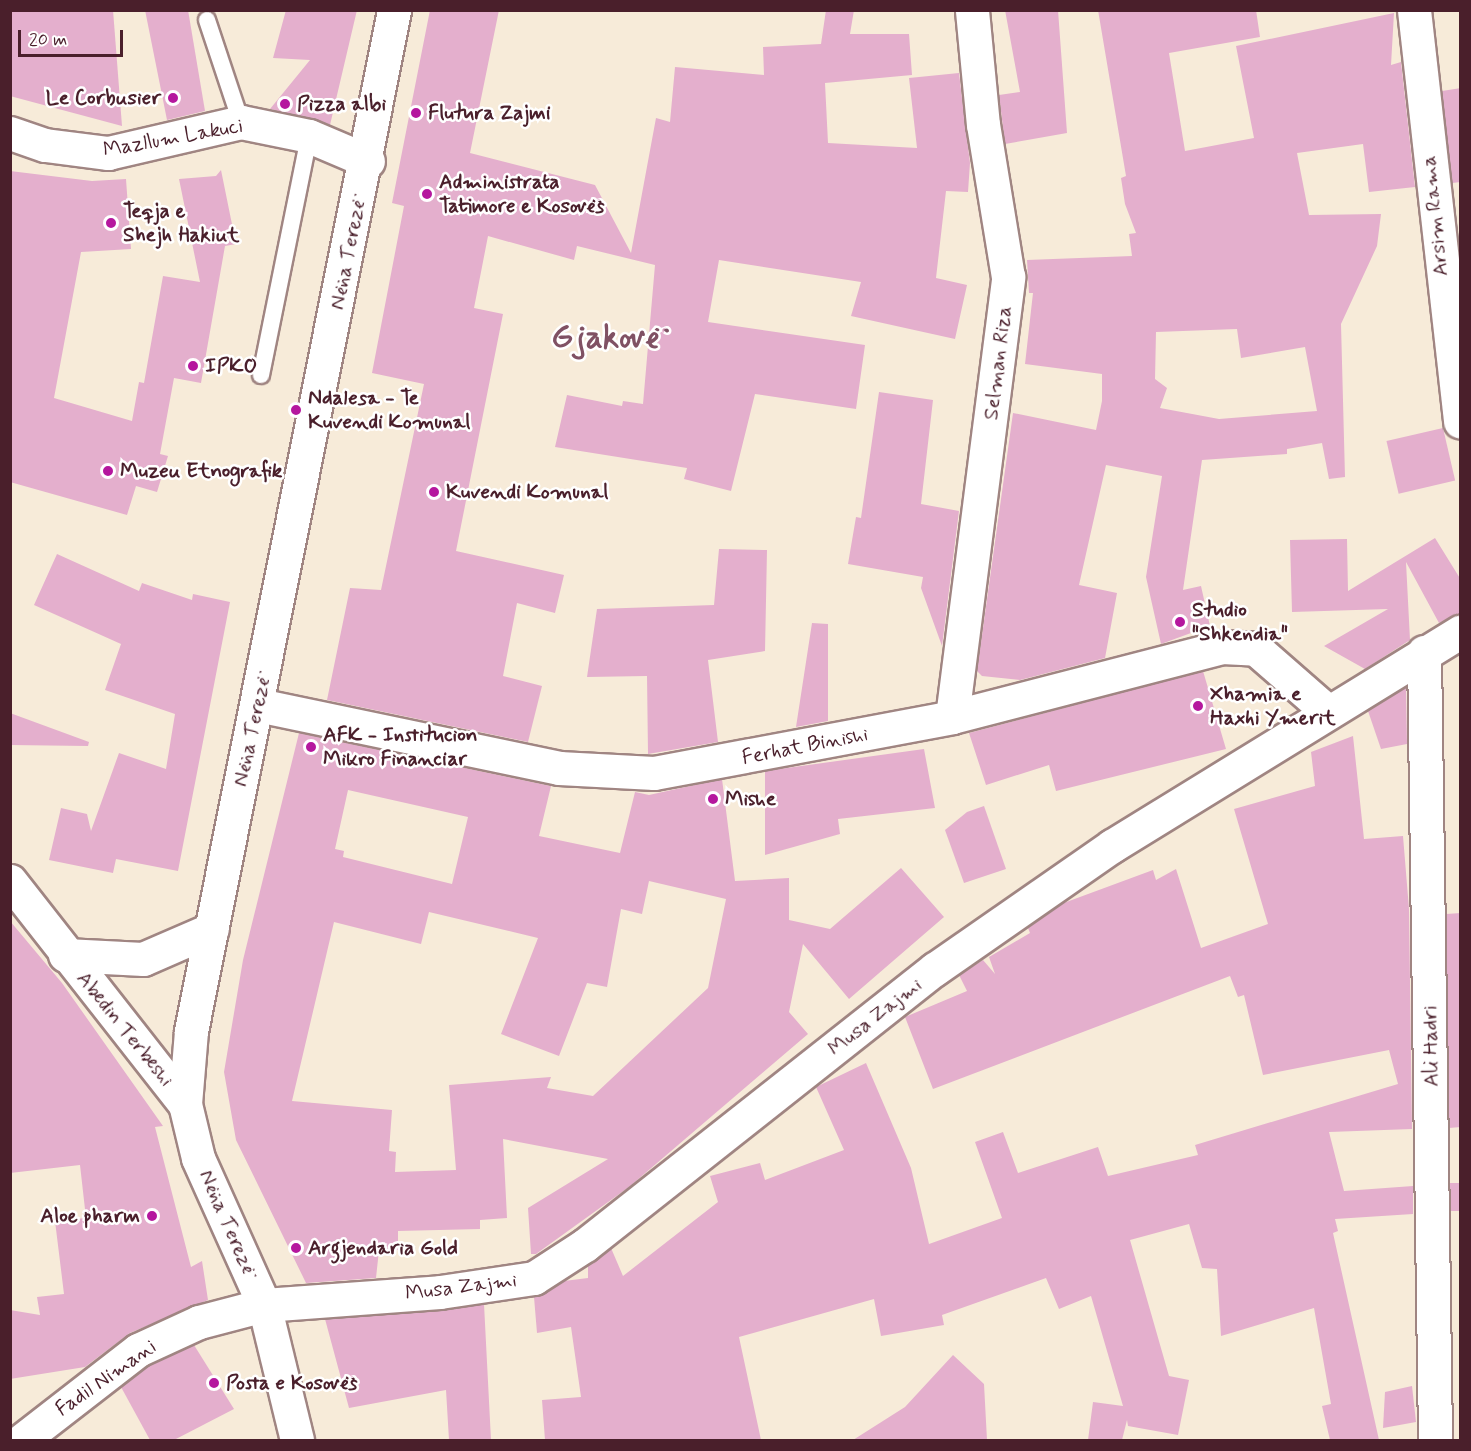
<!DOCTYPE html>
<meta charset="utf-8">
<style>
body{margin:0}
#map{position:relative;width:1471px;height:1451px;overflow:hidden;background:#f7ebd9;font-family:Mynerve,sans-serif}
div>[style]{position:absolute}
.building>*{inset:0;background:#e4afcd;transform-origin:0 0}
.roads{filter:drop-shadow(2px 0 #a08582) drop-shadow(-2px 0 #a08582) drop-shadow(0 2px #a08582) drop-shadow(0 -2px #a08582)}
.service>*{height:16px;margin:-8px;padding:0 8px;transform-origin:8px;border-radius:8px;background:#fff}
.minor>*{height:33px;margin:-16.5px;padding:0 16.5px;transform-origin:16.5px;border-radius:16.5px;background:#fff}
.secondary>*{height:33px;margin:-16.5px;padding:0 16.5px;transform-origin:16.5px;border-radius:16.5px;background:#fff}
.dots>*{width:16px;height:16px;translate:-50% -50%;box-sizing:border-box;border:3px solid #fff;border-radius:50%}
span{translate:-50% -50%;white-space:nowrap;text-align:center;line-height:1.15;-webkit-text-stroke:5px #fff;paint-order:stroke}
.poi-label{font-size:21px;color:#4a1f2b;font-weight:700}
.right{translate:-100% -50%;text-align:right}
.left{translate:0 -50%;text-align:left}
.street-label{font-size:21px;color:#4a1f2b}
.town-label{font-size:33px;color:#805164;font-weight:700}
.frame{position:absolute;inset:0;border:12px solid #4a1f2b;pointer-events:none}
.scale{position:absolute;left:18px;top:30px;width:105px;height:27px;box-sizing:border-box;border:3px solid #4a1f2b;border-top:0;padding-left:8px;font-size:18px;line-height:21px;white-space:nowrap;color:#4a1f2b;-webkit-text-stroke:4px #fff;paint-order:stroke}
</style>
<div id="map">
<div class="building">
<div style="clip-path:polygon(10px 10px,113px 10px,122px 126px,10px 96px)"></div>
<div style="clip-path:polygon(145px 10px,188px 10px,205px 111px,167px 120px)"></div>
<div style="clip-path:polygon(286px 10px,357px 10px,330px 125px,270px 109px,310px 60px,273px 58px)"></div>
<div style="clip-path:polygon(430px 10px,499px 10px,470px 153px,595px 185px,631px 253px,656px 118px,670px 122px,675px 67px,764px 75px,763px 47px,821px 44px,826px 10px,854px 10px,850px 34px,909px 34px,912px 75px,825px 83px,828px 143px,917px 148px,909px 78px,959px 73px,970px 163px,968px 192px,946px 191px,936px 278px,967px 285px,955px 339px,851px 316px,861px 282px,719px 260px,708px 322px,865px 345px,856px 409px,755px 394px,731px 491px,684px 479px,687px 468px,555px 447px,567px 395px,622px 406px,623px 401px,643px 404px,655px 265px,577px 246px,574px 260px,488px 236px,474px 308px,503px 314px,456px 551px,564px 575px,555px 613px,517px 603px,503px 676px,542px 686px,528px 742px,327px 700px,350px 588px,381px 590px,424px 384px,372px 373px,404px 206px,392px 203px)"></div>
<div style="clip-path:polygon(1005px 10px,1058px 10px,1067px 133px,1005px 144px,999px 95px,1020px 92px)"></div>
<div style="clip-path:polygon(evenodd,1098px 10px,1256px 10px,1260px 37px,1169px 53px,1185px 151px,1254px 138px,1236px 46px,1394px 13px,1391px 65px,1401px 62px,1415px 187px,1369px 192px,1363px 144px,1297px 153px,1309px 215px,1381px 214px,1377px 246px,1341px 324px,1345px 477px,1329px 479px,1322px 443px,1287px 449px,1287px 454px,1202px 460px,1183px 590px,1201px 586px,1210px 626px,1161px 644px,1146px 577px,1162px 476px,1106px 465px,1079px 585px,1117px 593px,1105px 658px,1020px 680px,982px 676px,977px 671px,1013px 413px,1096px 430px,1102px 401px,1102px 374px,1025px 364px,1033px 293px,1029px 293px,1027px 260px,1132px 256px,1129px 234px,1136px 233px,1125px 204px,1121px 178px,1126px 176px,1098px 10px,1237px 329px,1241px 358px,1305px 347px,1317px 411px,1219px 419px,1160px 408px,1167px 388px,1155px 379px,1156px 332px,1237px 329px)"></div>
<div style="clip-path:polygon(1461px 88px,1461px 182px,1452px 183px,1442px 91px)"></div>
<div style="clip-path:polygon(221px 170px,236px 244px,225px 246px,201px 383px,174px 378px,160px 454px,168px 456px,157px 492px,136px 486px,127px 515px,10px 482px,10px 171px,92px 181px,126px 179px,131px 249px,81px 252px,54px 398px,132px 421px,139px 382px,144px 383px,163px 276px,200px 282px,179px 179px,216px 176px)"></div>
<div style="clip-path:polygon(879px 392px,933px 400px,921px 504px,959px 511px,942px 646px,921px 588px,923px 577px,848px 564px,856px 517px,861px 518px)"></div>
<div style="left:1443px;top:428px;width:54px;height:58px;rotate:77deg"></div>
<div style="clip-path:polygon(1435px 538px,1461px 580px,1461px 613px,1439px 623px,1406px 562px,1410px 640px,1365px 669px,1324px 646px,1388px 609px,1292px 612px,1290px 540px,1347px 539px,1348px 591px)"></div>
<div style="clip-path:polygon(719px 549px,767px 550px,765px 651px,708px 660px,718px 742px,648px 754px,647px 676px,587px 677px,597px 609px,714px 605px)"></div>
<div style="clip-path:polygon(57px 554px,139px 591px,142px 583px,192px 600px,193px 594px,230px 602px,178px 871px,116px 859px,113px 873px,49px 860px,61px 808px,87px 814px,91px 831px,119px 753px,166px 769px,175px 714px,105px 690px,121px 644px,34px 605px)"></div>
<div style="clip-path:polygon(812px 623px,828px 624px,828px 721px,796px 727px)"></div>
<div style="clip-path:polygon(1203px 671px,1226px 749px,1056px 791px,1049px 765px,986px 785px,969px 733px)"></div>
<div style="clip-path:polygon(1406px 687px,1407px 744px,1381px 749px,1368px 711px)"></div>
<div style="clip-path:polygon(10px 713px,89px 742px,88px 746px,10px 745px)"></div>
<div style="clip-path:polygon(evenodd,299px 733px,551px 786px,539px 836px,620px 853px,635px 792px,649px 795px,722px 779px,735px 881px,789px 878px,789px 920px,830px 929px,901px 868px,944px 917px,849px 999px,803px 944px,789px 1012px,808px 1034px,629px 1187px,536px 1254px,531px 1254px,528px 1208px,608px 1159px,503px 1139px,507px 1218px,480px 1220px,480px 1229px,398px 1231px,398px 1250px,379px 1250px,376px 1278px,306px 1283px,236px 1140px,224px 1072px,243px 960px,299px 733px,348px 790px,468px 817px,452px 884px,343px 857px,344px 851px,335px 849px,348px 790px,299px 733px,649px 881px,726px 899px,708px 988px,593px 1096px,547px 1088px,551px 1077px,449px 1085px,456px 1170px,395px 1172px,396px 1152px,389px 1151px,392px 1110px,292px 1101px,334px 922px,421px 944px,429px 912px,538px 938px,501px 1034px,559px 1056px,587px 983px,607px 987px,621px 909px,642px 914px,649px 881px)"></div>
<div style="clip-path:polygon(1353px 736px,1364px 839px,1403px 836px,1409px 909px,1412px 1129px,1329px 1132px,1344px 1191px,1413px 1186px,1413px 1214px,1335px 1219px,1338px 1231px,1333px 1233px,1379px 1440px,1330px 1440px,1322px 1406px,1331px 1404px,1314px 1308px,1221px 1336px,1217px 1269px,1202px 1268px,1189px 1224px,1130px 1240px,1169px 1376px,1189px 1380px,1178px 1435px,1128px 1426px,1127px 1420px,1122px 1440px,1088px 1440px,1093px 1402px,1123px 1406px,1091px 1296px,1059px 1309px,1046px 1278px,942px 1315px,944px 1325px,881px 1336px,874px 1299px,739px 1337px,761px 1440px,545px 1440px,542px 1400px,581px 1397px,571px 1327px,537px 1333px,534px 1297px,564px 1281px,588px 1278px,588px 1266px,611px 1248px,623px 1276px,718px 1202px,710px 1176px,760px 1163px,765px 1180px,844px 1150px,816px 1087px,866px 1063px,911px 1168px,929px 1244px,1002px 1218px,975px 1142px,1003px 1132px,1018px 1173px,1098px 1147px,1108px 1176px,1198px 1155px,1195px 1145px,1398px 1084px,1389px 1050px,1263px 1075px,1244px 995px,1238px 997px,1230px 976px,933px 1089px,905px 1017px,967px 991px,959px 975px,983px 960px,995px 974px,989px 957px,1030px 933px,1028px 928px,1061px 904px,1153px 870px,1156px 880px,1176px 869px,1201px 948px,1268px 924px,1234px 809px,1315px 786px,1311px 752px)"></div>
<div style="clip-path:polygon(924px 749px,935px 808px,838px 819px,840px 834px,765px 855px,765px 771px)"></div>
<div style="clip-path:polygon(984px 806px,1006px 869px,964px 883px,945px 830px,967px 812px)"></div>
<div style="clip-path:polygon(1461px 913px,1461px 1127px,1449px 1128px,1446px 914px)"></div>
<div style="clip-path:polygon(10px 921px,62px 983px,163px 1126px,155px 1127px,191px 1267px,202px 1261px,208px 1300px,130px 1333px,85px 1367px,10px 1379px,10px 1310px,40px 1315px,37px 1297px,64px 1294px,55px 1221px,86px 1218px,80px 1165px,10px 1173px)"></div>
<div style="left:1461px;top:1183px;width:28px;height:11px;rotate:90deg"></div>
<div style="clip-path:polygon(484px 1304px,491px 1440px,449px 1440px,446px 1390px,349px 1408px,325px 1319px)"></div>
<div style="clip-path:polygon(194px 1345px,234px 1409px,174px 1440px,150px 1440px,121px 1387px,148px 1366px)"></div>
<div style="clip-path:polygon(953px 1355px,984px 1384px,987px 1440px,853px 1440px,905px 1407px)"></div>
<div style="clip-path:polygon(1412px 1386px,1416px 1422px,1383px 1428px,1385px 1392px)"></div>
</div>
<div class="roads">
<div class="service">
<div style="left:207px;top:20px;width:108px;rotate:71.6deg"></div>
<div style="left:261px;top:375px;width:244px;rotate:-78.6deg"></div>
</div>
<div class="minor">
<div style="left:1414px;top:10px;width:414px;rotate:83.6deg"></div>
<div style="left:10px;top:133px;width:37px;rotate:19deg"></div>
<div style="left:45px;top:145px;width:64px;rotate:7.2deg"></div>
<div style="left:108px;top:153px;width:137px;rotate:-13.1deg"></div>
<div style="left:241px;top:122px;width:69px;rotate:11.6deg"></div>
<div style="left:309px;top:136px;width:64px;rotate:23deg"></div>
<div style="left:1424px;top:652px;width:788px;rotate:89.2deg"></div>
<div style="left:258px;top:705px;width:308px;rotate:11.8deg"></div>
<div style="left:559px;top:768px;width:95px;rotate:3deg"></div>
<div style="left:654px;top:773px;width:303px;rotate:-10.6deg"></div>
<div style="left:952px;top:717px;width:279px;rotate:-14.5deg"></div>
<div style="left:1222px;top:647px;width:34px;rotate:3deg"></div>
<div style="left:1256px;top:649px;width:93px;rotate:41.1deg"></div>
<div style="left:952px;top:717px;width:444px;rotate:-82.7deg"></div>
<div style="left:1008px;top:277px;width:154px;rotate:-99.3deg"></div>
<div style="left:983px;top:125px;width:116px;rotate:-95.5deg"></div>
<div style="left:10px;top:881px;width:283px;rotate:51.9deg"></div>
<div style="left:65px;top:955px;width:78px;rotate:2.9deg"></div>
<div style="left:143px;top:959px;width:75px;rotate:-23.5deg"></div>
<div style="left:22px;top:1440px;width:147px;rotate:-37.8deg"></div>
<div style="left:138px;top:1350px;width:67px;rotate:-24.7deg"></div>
<div style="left:199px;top:1322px;width:67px;rotate:-14.7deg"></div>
<div style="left:264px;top:1305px;width:176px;rotate:-4.2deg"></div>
<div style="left:440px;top:1292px;width:95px;rotate:-8.5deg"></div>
<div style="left:534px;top:1278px;width:61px;rotate:-32.9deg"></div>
<div style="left:585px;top:1245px;width:446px;rotate:-38.3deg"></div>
<div style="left:935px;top:969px;width:216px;rotate:-34.8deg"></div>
<div style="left:1112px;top:846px;width:409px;rotate:-31.6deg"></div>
</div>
<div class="secondary">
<div style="left:297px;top:1440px;width:139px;rotate:-103.7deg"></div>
<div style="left:264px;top:1305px;width:161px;rotate:-114.2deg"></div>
<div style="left:198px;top:1158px;width:56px;rotate:-103.5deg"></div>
<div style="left:185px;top:1104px;width:73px;rotate:-85.3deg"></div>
<div style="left:191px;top:1031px;width:1041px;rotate:-78.75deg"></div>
</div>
</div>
<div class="dots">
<div style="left:173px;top:98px;background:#b5179e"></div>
<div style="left:285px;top:104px;background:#b5179e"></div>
<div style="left:416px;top:113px;background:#b5179e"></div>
<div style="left:427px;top:194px;background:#b5179e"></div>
<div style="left:111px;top:223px;background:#b5179e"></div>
<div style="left:193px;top:366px;background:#b5179e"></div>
<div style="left:296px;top:410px;background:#b5179e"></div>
<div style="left:108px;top:471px;background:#b5179e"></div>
<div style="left:434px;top:492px;background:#b5179e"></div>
<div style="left:1180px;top:622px;background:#b5179e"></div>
<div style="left:1198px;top:706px;background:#b5179e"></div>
<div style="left:311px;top:747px;background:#b5179e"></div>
<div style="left:713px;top:799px;background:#b5179e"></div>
<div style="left:152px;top:1216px;background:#b5179e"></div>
<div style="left:296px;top:1248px;background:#b5179e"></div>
<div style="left:214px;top:1383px;background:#b5179e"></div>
</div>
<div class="poi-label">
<span class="right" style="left:161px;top:98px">Le Corbusier</span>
<span class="left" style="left:297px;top:104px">Pizza albi</span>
<span class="left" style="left:428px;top:113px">Flutura Zajmi</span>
<span class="left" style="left:439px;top:194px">Administrata<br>Tatimore e Kosovës</span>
<span class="left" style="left:123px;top:223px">Teqja e<br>Shejh Hakiut</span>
<span class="left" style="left:205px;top:366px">IPKO</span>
<span class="left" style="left:308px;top:410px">Ndalesa - Te<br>Kuvendi Komunal</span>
<span class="left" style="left:120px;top:471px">Muzeu Etnografik</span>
<span class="left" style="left:446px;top:492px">Kuvendi Komunal</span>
<span class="left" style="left:1192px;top:622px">Studio<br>"Shkendia"</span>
<span class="left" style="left:1210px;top:706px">Xhamia e<br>Haxhi Ymerit</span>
<span class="left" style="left:323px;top:747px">AFK - Institucion<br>Mikro Financiar</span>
<span class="left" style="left:725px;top:799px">Mishe</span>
<span class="right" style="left:140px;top:1216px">Aloe pharm</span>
<span class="left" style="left:308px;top:1248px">Argjendaria Gold</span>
<span class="left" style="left:226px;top:1383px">Posta e Kosovës</span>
</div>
<div class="street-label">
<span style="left:173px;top:138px;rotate:-10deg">Mazllum Lakuci</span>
<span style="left:1435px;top:216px;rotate:-96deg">Arsim Rama</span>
<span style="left:348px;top:255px;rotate:-79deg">Nëna Terezë</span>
<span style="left:998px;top:363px;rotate:-83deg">Selman Riza</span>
<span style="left:252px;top:732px;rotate:-78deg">Nëna Terezë</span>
<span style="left:805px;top:746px;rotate:-11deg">Ferhat Binishi</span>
<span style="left:875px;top:1017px;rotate:-38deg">Musa Zajmi</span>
<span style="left:125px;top:1029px;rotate:51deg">Abedin Terbeshi</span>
<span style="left:1431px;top:1046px;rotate:-91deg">Ali Hadri</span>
<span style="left:227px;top:1222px;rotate:66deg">Nëna Terezë</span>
<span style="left:461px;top:1287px;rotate:-7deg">Musa Zajmi</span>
<span style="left:106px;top:1378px;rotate:-35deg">Fadil Nimani</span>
</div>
<div class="town-label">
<span style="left:605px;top:339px">Gjakovë</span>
</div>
<div class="frame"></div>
<div class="scale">20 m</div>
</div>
